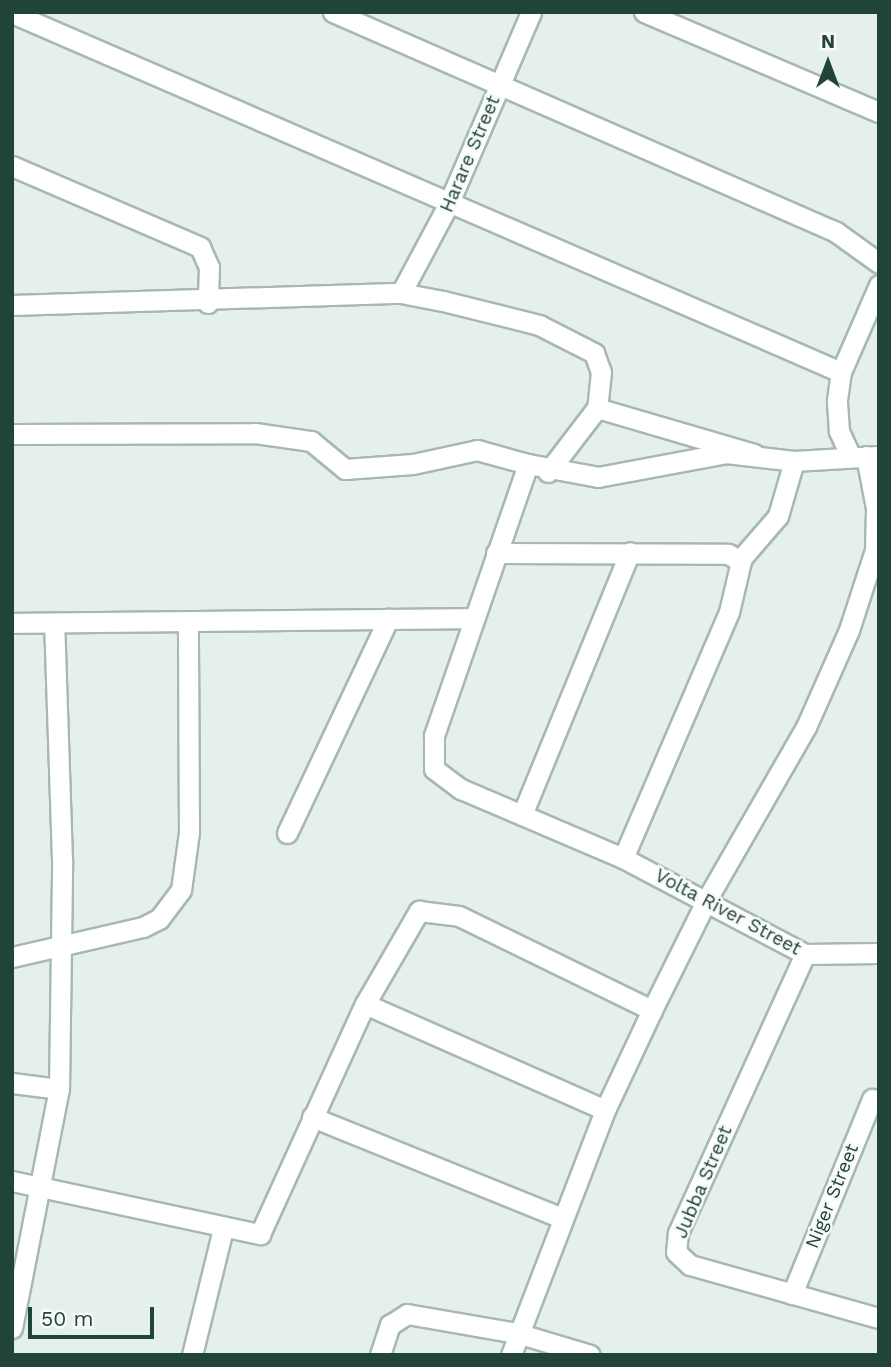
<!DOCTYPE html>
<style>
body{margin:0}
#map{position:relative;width:891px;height:1367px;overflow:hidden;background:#e5f0ea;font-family:"Work Sans",sans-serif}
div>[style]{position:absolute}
.roads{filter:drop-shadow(2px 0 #a6b9b1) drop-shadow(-2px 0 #a6b9b1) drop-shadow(0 2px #a6b9b1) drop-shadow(0 -2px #a6b9b1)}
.minor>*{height:19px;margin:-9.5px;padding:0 9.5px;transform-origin:9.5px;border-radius:9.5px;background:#fff}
span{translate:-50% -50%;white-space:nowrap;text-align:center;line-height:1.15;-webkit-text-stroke:5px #f6fbf8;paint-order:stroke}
.street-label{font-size:19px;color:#214438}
.frame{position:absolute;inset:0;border:14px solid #214438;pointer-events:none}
.north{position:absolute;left:793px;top:28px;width:70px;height:70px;-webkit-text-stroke:5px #f6fbf8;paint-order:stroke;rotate:0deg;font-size:19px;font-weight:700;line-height:28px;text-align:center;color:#214438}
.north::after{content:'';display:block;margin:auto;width:24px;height:32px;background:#214438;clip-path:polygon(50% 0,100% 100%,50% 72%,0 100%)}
.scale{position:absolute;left:28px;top:1307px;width:126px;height:32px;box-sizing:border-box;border:4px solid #214438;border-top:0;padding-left:9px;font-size:21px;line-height:24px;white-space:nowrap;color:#214438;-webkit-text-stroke:5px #f6fbf8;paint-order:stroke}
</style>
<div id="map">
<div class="roads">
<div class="minor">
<div style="left:333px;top:12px;width:549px;rotate:23.62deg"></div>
<div style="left:836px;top:232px;width:53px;rotate:35.8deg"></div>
<div style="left:644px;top:12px;width:255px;rotate:23.1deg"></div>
<div style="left:12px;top:13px;width:903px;rotate:23.42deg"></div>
<div style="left:12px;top:166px;width:205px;rotate:23.3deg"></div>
<div style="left:200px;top:247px;width:22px;rotate:66deg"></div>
<div style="left:209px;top:267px;width:36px;rotate:92deg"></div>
<div style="left:401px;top:293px;width:100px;rotate:-61.9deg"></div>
<div style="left:448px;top:205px;width:210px;rotate:-66.7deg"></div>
<div style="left:12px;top:305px;width:389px;rotate:-1.8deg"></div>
<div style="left:401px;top:293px;width:43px;rotate:10.8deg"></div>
<div style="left:443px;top:301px;width:99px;rotate:14deg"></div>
<div style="left:539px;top:325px;width:62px;rotate:27deg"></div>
<div style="left:594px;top:353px;width:20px;rotate:70deg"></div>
<div style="left:601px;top:372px;width:36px;rotate:96deg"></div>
<div style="left:597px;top:408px;width:164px;rotate:16.3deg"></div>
<div style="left:12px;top:434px;width:243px;rotate:-0.2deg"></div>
<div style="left:255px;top:433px;width:57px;rotate:8.1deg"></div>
<div style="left:311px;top:441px;width:44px;rotate:39.5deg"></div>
<div style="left:345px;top:469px;width:68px;rotate:-4.2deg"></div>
<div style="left:413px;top:464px;width:66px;rotate:-12.3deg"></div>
<div style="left:477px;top:450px;width:53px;rotate:15.4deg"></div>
<div style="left:528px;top:464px;width:288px;rotate:109.1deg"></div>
<div style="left:434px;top:736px;width:33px;rotate:90deg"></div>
<div style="left:434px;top:769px;width:34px;rotate:37deg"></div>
<div style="left:461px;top:789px;width:176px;rotate:23.1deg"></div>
<div style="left:623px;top:858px;width:206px;rotate:27.8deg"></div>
<div style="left:805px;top:954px;width:74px;rotate:-0.8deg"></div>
<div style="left:851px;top:457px;width:29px;rotate:-115deg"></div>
<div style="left:839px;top:431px;width:31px;rotate:-94deg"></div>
<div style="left:837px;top:400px;width:28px;rotate:-82deg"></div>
<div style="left:841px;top:372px;width:95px;rotate:-66.4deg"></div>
<div style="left:528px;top:464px;width:71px;rotate:10.5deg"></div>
<div style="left:598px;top:477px;width:130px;rotate:-10.6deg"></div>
<div style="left:726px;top:453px;width:68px;rotate:6.7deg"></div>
<div style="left:794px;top:461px;width:85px;rotate:-3.4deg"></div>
<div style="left:548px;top:472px;width:81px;rotate:-52.6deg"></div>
<div style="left:496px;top:553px;width:232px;rotate:0.2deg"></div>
<div style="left:728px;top:554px;width:15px;rotate:28deg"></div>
<div style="left:741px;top:561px;width:52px;rotate:103.2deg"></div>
<div style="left:729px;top:612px;width:268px;rotate:113.3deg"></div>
<div style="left:740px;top:560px;width:58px;rotate:-49.2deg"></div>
<div style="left:778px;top:516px;width:57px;rotate:-73.8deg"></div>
<div style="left:12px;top:623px;width:459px;rotate:-0.6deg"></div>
<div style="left:522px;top:815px;width:284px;rotate:-67.7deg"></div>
<div style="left:287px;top:833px;width:237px;rotate:-64.7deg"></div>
<div style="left:805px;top:954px;width:307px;rotate:114.5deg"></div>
<div style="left:678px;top:1233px;width:19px;rotate:96deg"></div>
<div style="left:676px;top:1252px;width:19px;rotate:43deg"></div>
<div style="left:690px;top:1265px;width:196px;rotate:15.7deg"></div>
<div style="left:12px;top:957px;width:134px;rotate:-12.9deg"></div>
<div style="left:143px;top:927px;width:18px;rotate:-27deg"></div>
<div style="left:159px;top:919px;width:36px;rotate:-53deg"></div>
<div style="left:181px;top:890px;width:59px;rotate:-82.1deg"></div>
<div style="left:189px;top:832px;width:210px;rotate:-90.3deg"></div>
<div style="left:365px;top:1004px;width:262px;rotate:23.8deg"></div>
<div style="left:12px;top:1083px;width:47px;rotate:7.3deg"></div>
<div style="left:312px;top:1117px;width:270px;rotate:22deg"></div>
<div style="left:12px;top:1181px;width:254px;rotate:12.1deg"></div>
<div style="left:260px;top:1234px;width:253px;rotate:-65.5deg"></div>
<div style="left:365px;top:1004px;width:108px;rotate:-59.9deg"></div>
<div style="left:419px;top:911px;width:40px;rotate:7.1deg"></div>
<div style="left:459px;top:916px;width:215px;rotate:26deg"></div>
<div style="left:792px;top:1294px;width:211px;rotate:-67.7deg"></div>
<div style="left:12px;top:1328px;width:244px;rotate:-78.9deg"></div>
<div style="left:59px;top:1089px;width:229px;rotate:-89.2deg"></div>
<div style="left:62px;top:860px;width:236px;rotate:-91.9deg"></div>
<div style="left:192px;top:1355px;width:130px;rotate:-76.2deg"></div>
<div style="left:380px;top:1355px;width:32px;rotate:-72deg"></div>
<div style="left:390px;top:1325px;width:20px;rotate:-33deg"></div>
<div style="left:407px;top:1314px;width:112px;rotate:9.8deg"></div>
<div style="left:517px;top:1333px;width:76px;rotate:16.8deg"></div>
<div style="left:511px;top:1355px;width:262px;rotate:-69deg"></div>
<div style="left:605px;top:1110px;width:110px;rotate:-64.8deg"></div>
<div style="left:652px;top:1010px;width:124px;rotate:-63.6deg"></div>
<div style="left:707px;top:899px;width:198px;rotate:-60.1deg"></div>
<div style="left:806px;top:727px;width:106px;rotate:-66.1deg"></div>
<div style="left:849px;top:630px;width:84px;rotate:-72deg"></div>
<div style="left:875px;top:550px;width:42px;rotate:-88.6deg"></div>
<div style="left:876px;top:508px;width:53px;rotate:-100.9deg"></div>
</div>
</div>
<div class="street-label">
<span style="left:470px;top:154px;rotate:-67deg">Harare Street</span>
<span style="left:728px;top:912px;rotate:28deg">Volta River Street</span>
<span style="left:703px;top:1182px;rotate:-67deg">Jubba Street</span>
<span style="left:832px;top:1196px;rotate:-68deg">Niger Street</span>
</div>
<div class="frame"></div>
<div class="north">N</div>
<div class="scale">50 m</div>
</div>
